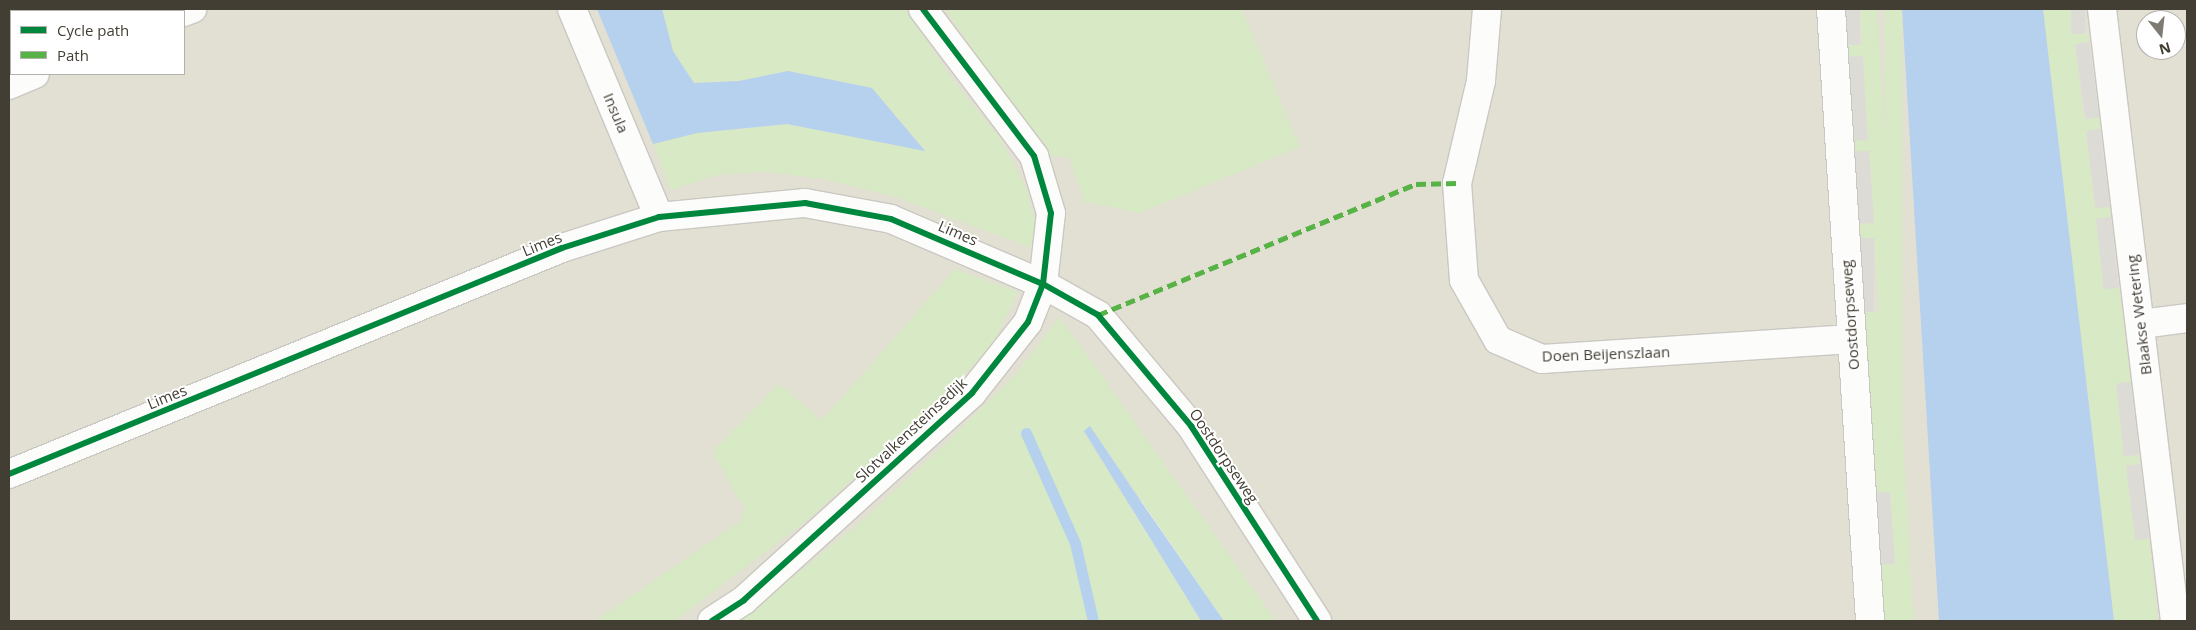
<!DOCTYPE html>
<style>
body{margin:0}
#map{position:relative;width:2196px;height:630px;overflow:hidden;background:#eeece6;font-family:"Open Sans",sans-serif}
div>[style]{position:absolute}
.residential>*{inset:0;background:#e2dfd3}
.green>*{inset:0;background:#d8e9c5;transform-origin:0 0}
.parking>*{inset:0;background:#dddbd6;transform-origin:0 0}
.water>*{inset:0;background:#b5d1ed}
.stream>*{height:11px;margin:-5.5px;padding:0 5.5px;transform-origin:5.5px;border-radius:5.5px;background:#b5d1ed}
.roads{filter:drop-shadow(1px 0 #cac8c2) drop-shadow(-1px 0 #cac8c2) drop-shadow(0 1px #cac8c2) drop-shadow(0 -1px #cac8c2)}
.minor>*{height:28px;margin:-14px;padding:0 14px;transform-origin:14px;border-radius:14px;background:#fcfcfb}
.quiet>*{height:5px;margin-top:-2.5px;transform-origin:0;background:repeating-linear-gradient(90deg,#57b346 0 10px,transparent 0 15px)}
.cycleway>*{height:6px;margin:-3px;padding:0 3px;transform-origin:3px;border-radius:3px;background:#00873e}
span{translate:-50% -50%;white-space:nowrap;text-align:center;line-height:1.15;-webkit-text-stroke:4px #fff;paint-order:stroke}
.street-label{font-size:15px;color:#433e33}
.frame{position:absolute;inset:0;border:10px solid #433e33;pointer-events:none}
.legend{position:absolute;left:10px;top:10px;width:175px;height:65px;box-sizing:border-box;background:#fff;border:1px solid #b4b2ad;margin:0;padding:6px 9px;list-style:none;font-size:15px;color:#433e33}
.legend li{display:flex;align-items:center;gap:10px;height:25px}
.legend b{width:25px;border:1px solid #b4b2ad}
.north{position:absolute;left:2136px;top:10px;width:50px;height:50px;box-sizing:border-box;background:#fff;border:1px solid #b4b2ad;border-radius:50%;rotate:164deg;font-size:14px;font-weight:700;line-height:20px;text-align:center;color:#433e33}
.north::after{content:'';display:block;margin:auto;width:18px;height:22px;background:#7f7b72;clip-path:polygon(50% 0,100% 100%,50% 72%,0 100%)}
</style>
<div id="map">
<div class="residential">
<div style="clip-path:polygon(evenodd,9px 9px,2187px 9px,2187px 621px,1276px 621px,1172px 475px,1130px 510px,1093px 621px,634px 621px,617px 607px,594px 621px,9px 621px,9px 9px,11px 11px,184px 11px,184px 74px,11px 74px,11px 11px,9px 9px,2146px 20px,2176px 20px,2176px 50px,2146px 50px,2146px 20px)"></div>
</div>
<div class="green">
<div style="clip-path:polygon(662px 9px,905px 9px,953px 80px,1000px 138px,1026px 188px,1035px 221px,1031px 248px,895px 197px,823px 179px,764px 172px,716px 175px,671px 190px,653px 144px,697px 133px,787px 124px,925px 150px,872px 88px,788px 71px,739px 81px,694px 83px,673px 51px)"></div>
<div style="clip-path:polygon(945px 9px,1242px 9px,1300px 147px,1140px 213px,1084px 202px,1069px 158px,1045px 154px)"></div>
<div style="clip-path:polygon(1860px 9px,1877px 9px,1914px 621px,1884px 621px,1880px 565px,1895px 563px,1890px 493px,1875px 493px,1864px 312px,1879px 311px,1874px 238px,1860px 238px,1859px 224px,1874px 223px,1869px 151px,1854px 152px,1854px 141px,1868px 140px,1862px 56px,1849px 57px,1848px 45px,1862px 44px)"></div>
<div style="left:1885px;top:9px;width:17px;height:613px"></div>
<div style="clip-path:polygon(2043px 9px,2071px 9px,2074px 34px,2088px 32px,2089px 42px,2075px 45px,2084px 118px,2099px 117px,2100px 129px,2086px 132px,2095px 208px,2109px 206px,2111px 217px,2096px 219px,2105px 289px,2119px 288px,2131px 382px,2116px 385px,2125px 457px,2139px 455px,2140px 464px,2126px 466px,2135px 539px,2149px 538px,2158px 621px,2114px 621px)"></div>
<div style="clip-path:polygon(955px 269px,1018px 292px,992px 347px,910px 428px,806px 521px,675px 621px,594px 621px,741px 521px,744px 508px,712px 452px,779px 384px,822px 420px)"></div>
<div style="clip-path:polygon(1060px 317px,1276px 621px,1224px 621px,1090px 426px,1084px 432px,1201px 621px,739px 621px,865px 518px,943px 446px,1015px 375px)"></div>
</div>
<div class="parking">
<div style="left:1845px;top:9px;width:15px;height:36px"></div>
<div style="left:2071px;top:9px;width:14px;height:25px"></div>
<div style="left:2089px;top:42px;width:76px;height:14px;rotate:82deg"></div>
<div style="left:1863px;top:56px;width:84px;height:14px;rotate:87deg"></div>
<div style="left:2100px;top:129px;width:78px;height:14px;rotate:83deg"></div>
<div style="left:1869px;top:151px;width:72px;height:15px;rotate:86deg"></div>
<div style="left:2111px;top:217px;width:71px;height:15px;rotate:84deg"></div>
<div style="left:1860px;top:238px;width:14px;height:74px"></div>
<div style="left:2131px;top:382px;width:73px;height:15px;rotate:84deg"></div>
<div style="left:2140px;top:464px;width:75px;height:14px;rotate:83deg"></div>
<div style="left:1890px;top:492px;width:72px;height:15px;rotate:86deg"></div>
</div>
<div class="water">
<div style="clip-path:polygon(597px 9px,662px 9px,673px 51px,694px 83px,739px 81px,788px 71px,872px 88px,925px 151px,787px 124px,697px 133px,653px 144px)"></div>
<div style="clip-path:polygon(1902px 9px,2043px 9px,2114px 621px,1939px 621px)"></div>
<div style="clip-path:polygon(1090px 426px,1142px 503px,1224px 621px,1201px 621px,1084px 431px)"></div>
</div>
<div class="stream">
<div style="left:1026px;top:433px;width:120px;rotate:66deg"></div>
<div style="left:1075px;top:543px;width:80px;rotate:77deg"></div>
</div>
<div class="roads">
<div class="minor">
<div style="left:572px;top:9px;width:225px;rotate:67.3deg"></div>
<div style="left:1487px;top:9px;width:72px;rotate:94.8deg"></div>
<div style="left:1481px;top:81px;width:105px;rotate:103.2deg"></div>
<div style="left:1457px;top:183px;width:97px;rotate:85.9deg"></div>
<div style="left:1464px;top:280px;width:69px;rotate:60.5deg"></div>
<div style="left:1498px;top:340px;width:48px;rotate:23.4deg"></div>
<div style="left:1542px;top:359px;width:310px;rotate:-3.7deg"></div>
<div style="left:1831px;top:9px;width:613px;rotate:86.35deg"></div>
<div style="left:2102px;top:9px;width:616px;rotate:83.2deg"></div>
<div style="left:184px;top:12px;width:9px;rotate:-21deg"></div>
<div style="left:9px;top:85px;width:28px;rotate:-23deg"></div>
<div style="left:2141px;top:324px;width:46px;rotate:-7.4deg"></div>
<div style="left:9px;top:474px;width:597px;rotate:-22.23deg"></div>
<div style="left:562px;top:248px;width:102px;rotate:-17.7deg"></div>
<div style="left:659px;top:217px;width:147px;rotate:-5.5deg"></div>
<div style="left:805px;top:203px;width:87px;rotate:10.5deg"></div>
<div style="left:891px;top:219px;width:165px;rotate:23.2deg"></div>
<div style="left:1043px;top:284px;width:63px;rotate:29.4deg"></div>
<div style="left:1098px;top:315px;width:145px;rotate:50deg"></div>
<div style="left:1191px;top:426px;width:232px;rotate:57.1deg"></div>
<div style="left:712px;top:621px;width:38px;rotate:-33deg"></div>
<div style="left:744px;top:600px;width:308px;rotate:-42.2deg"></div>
<div style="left:972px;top:393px;width:90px;rotate:-51.7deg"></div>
<div style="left:1028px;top:322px;width:41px;rotate:-68.5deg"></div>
<div style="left:1043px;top:284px;width:71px;rotate:-83.6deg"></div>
<div style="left:1051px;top:213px;width:59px;rotate:-106.6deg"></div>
<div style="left:1034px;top:156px;width:184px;rotate:-127.1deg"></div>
</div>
</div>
<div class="quiet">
<div style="left:1098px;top:315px;width:344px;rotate:-22.4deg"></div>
<div style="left:1416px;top:184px;width:41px;rotate:-1.4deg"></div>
</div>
<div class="cycleway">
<div style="left:9px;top:474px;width:597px;rotate:-22.23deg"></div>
<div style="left:562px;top:248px;width:102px;rotate:-17.7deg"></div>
<div style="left:659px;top:217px;width:147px;rotate:-5.5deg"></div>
<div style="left:805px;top:203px;width:87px;rotate:10.5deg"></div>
<div style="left:891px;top:219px;width:165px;rotate:23.2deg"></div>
<div style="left:1043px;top:284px;width:63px;rotate:29.4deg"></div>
<div style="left:1098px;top:315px;width:145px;rotate:50deg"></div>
<div style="left:1191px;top:426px;width:232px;rotate:57.1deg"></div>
<div style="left:712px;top:621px;width:38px;rotate:-33deg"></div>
<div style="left:744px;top:600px;width:308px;rotate:-42.2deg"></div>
<div style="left:972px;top:393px;width:90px;rotate:-51.7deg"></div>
<div style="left:1028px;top:322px;width:41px;rotate:-68.5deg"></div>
<div style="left:1043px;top:284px;width:71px;rotate:-83.6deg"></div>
<div style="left:1051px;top:213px;width:59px;rotate:-106.6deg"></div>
<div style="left:1034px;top:156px;width:184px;rotate:-127.1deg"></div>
</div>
<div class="street-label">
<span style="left:616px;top:113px;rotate:67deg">Insula</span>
<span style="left:958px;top:233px;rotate:23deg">Limes</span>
<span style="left:542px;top:244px;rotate:-22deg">Limes</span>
<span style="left:1850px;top:315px;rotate:-94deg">Oostdorpseweg</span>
<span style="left:2139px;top:315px;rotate:-97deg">Blaakse Wetering</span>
<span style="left:1606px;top:354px;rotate:-2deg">Doen Beijenszlaan</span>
<span style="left:167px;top:397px;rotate:-22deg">Limes</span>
<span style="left:911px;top:430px;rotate:-43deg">Slotvalkensteinsedijk</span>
<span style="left:1224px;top:456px;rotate:56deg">Oostdorpseweg</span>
</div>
<div class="frame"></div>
<ul class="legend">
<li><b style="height:6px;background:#00873e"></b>Cycle path</li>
<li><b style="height:6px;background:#57b346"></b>Path</li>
</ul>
<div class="north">N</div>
</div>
